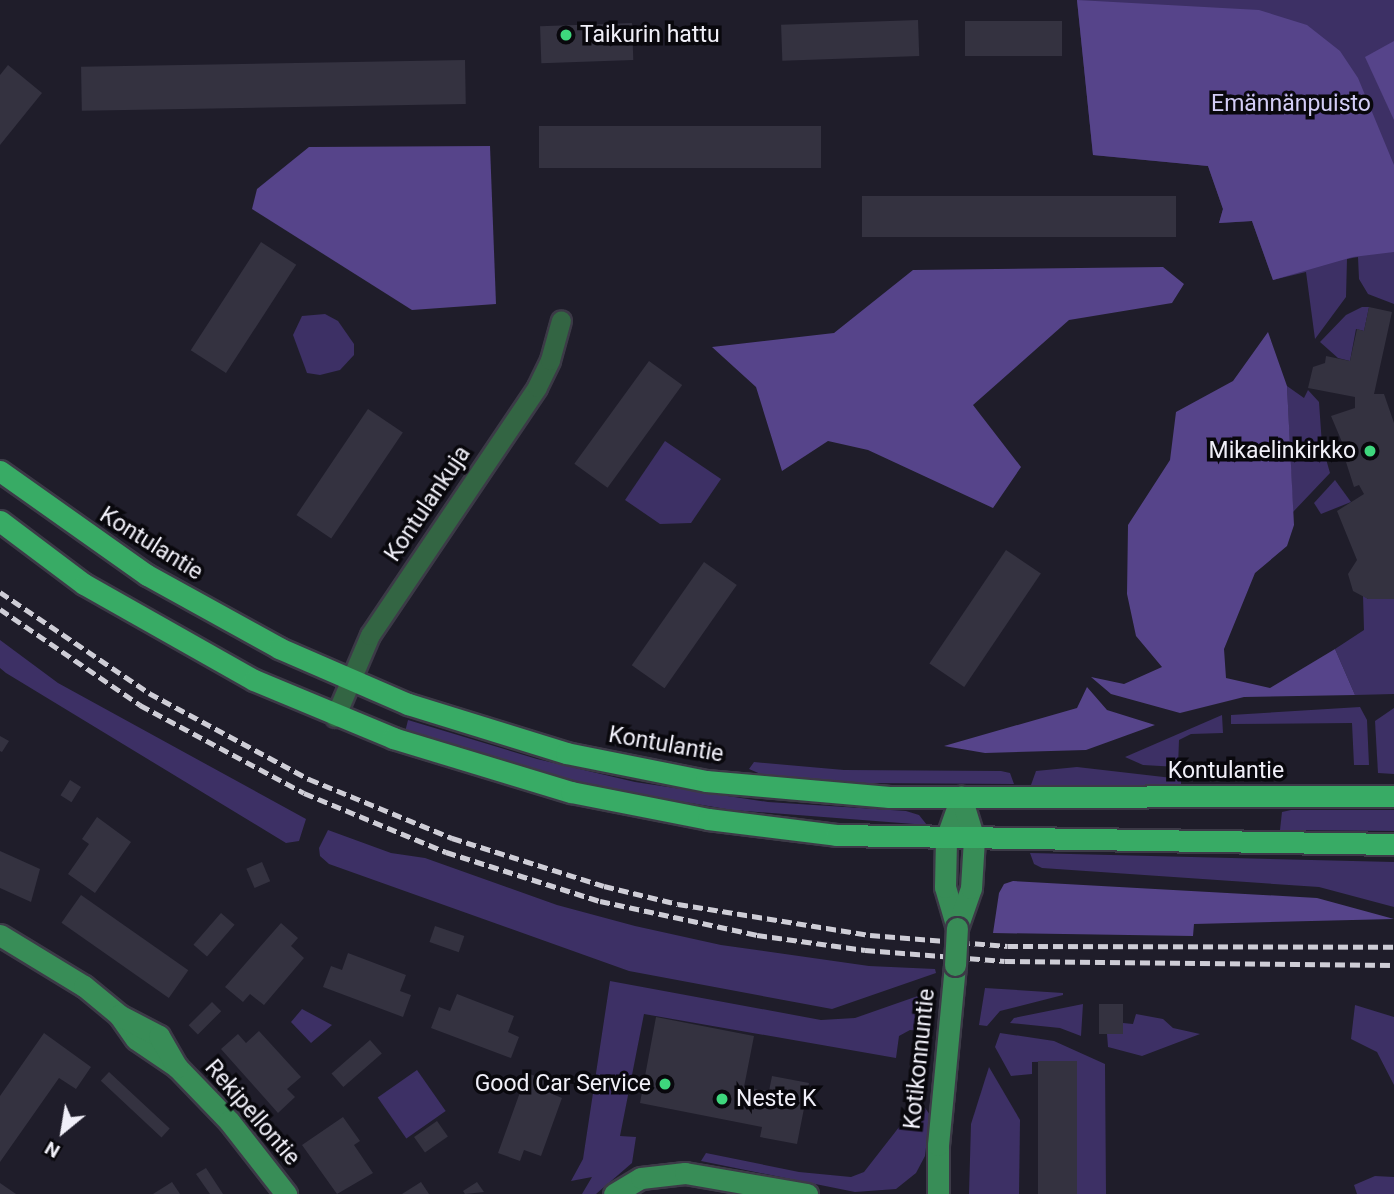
<!DOCTYPE html>
<meta charset="utf-8">
<style>
body{margin:0}
#map{position:relative;width:1394px;height:1194px;overflow:hidden;background:#1f1d2a;font-family:Roboto,sans-serif}
div>[style]{position:absolute}
.green>*{inset:0;background:#3d3065;transform-origin:0 0}
.forest>*{inset:0;background:#56448a}
.building>*{inset:0;background:#343240;transform-origin:0 0}
.roads{filter:drop-shadow(2px 0 #3c3a47) drop-shadow(-2px 0 #3c3a47) drop-shadow(0 2px #3c3a47) drop-shadow(0 -2px #3c3a47)}
.street>*{height:19px;margin:-9.5px;padding:0 9.5px;transform-origin:9.5px;border-radius:9.5px;background:#336543}
.secondary>*{height:21px;margin:-10.5px;padding:0 10.5px;transform-origin:10.5px;border-radius:10.5px;background:#388d57}
.primary>*{height:21px;margin:-10.5px;padding:0 10.5px;transform-origin:10.5px;border-radius:10.5px;background:#38ab65}
.rail>*{height:5px;margin-top:-2.5px;transform-origin:0;background:repeating-linear-gradient(90deg,#cecdd6 0 10px,transparent 0 15px)}
.bridges{filter:drop-shadow(2px 0 #3c3a47) drop-shadow(-2px 0 #3c3a47) drop-shadow(0 2px #3c3a47) drop-shadow(0 -2px #3c3a47)}
.secondary-bridge>*{height:21px;margin:-10.5px;padding:0 10.5px;transform-origin:10.5px;border-radius:10.5px;background:#388d57}
.dots>*{width:19px;height:19px;translate:-50% -50%;box-sizing:border-box;border:4px solid #09080d;border-radius:50%}
span{translate:-50% -50%;white-space:nowrap;text-align:center;line-height:1.15;-webkit-text-stroke:7px #09080d;paint-order:stroke}
.poi-label{font-size:23px;color:#f0eff8}
.left{translate:0 -50%;text-align:left}
.right{translate:-100% -50%;text-align:right}
.park-label{font-size:23px;color:#d3cdf6}
.street-label{font-size:23px;color:#f0eff8}
.north{position:absolute;left:28px;top:1096px;width:70px;height:70px;-webkit-text-stroke:5px #09080d;paint-order:stroke;rotate:210deg;font-size:19px;font-weight:700;line-height:28px;text-align:center;color:#f0eff8}
.north::after{content:'';display:block;margin:auto;width:24px;height:32px;background:#f0eff8;clip-path:polygon(50% 0,100% 100%,50% 72%,0 100%)}
</style>
<div id="map">
<div class="green">
<div style="clip-path:polygon(1077px 0,1394px 0,1394px 304px,1368px 294px,1359px 279px,1358px 257px,1347px 259px,1346px 297px,1315px 339px,1306px 272px,1273px 280px,1252px 221px,1219px 223px,1223px 209px,1208px 166px,1093px 155px)"></div>
<div style="clip-path:polygon(1362px 307px,1369px 307px,1364px 331px,1356px 329px,1350px 361px,1338px 358px,1320px 342px,1346px 315px)"></div>
<div style="clip-path:polygon(325px 314px,338px 321px,354px 344px,354px 355px,340px 370px,320px 375px,307px 373px,293px 335px,302px 316px)"></div>
<div style="clip-path:polygon(1287px 386px,1304px 398px,1308px 390px,1319px 402px,1322px 445px,1330px 473px,1293px 512px)"></div>
<div style="clip-path:polygon(665px 441px,721px 479px,691px 523px,660px 524px,625px 500px)"></div>
<div style="clip-path:polygon(1335px 480px,1351px 502px,1321px 514px,1314px 503px)"></div>
<div style="clip-path:polygon(1363px 595px,1368px 599px,1394px 599px,1394px 694px,1355px 695px,1335px 649px,1364px 630px)"></div>
<div style="clip-path:polygon(0 640px,58px 683px,306px 819px,299px 841px,286px 843px,6px 673px,0 668px)"></div>
<div style="clip-path:polygon(1360px 707px,1367px 720px,1369px 765px,1354px 765px,1352px 723px,1231px 724px,1231px 715px)"></div>
<div style="clip-path:polygon(1394px 708px,1394px 774px,1378px 773px,1375px 721px)"></div>
<div style="clip-path:polygon(1222px 715px,1223px 733px,1191px 734px,1179px 740px,1178px 767px,1143px 765px,1125px 757px)"></div>
<div style="clip-path:polygon(408px 720px,537px 759px,635px 782px,768px 802px,906px 811px,919px 815px,927px 825px,732px 810px,601px 788px,405px 732px)"></div>
<div style="clip-path:polygon(754px 762px,844px 770px,1001px 771px,1010px 773px,1014px 784px,866px 783px,763px 775px,749px 769px)"></div>
<div style="clip-path:polygon(1077px 767px,1181px 779px,1181px 785px,1031px 785px,1036px 771px)"></div>
<div style="clip-path:polygon(1291px 810px,1394px 810px,1394px 831px,1280px 830px,1282px 812px)"></div>
<div style="clip-path:polygon(328px 830px,391px 853px,425px 858px,557px 905px,635px 926px,721px 945px,869px 966px,935px 969px,936px 973px,832px 1009px,629px 971px,329px 864px,320px 856px,319px 848px)"></div>
<div style="clip-path:polygon(1030px 853px,1394px 862px,1394px 907px,1319px 887px,1042px 868px,1034px 864px)"></div>
<div style="clip-path:polygon(610px 981px,821px 1020px,855px 1018px,935px 990px,933px 1032px,910px 1030px,899px 1036px,896px 1058px,644px 1014px,620px 1136px,636px 1137px,632px 1163px,596px 1194px,582px 1194px,592px 1177px,571px 1181px,583px 1159px)"></div>
<div style="clip-path:polygon(985px 988px,1063px 993px,1063px 995px,1000px 1011px,987px 1026px,979px 1025px)"></div>
<div style="clip-path:polygon(1083px 1004px,1081px 1036px,1060px 1028px,1010px 1023px,1014px 1018px)"></div>
<div style="clip-path:polygon(1355px 1005px,1394px 1017px,1394px 1085px,1377px 1052px,1351px 1039px)"></div>
<div style="clip-path:polygon(302px 1009px,332px 1025px,311px 1043px,291px 1022px)"></div>
<div style="clip-path:polygon(1136px 1014px,1163px 1019px,1173px 1028px,1200px 1034px,1142px 1056px,1108px 1047px,1107px 1034px,1123px 1034px,1123px 1023px,1133px 1024px)"></div>
<div style="clip-path:polygon(1000px 1033px,1054px 1041px,1105px 1064px,1106px 1194px,1077px 1194px,1077px 1061px,1032px 1062px,1032px 1074px,1011px 1076px,995px 1047px)"></div>
<div style="clip-path:polygon(989px 1067px,1020px 1120px,1019px 1194px,969px 1194px,971px 1124px)"></div>
<div style="left:417px;top:1070px;width:50px;height:48px;rotate:55deg"></div>
<div style="clip-path:polygon(914px 1100px,921px 1102px,930px 1115px,925px 1156px,916px 1173px,896px 1189px,855px 1192px,701px 1161px,706px 1153px,799px 1172px,851px 1177px,864px 1172px,910px 1113px,906px 1109px)"></div>
<div style="clip-path:polygon(1375px 1176px,1394px 1177px,1394px 1194px,1357px 1194px,1354px 1185px)"></div>
</div>
<div class="forest">
<div style="clip-path:polygon(1077px 0,1259px 10px,1307px 25px,1340px 51px,1358px 78px,1394px 165px,1394px 252px,1353px 257px,1273px 280px,1252px 221px,1219px 223px,1223px 209px,1208px 166px,1093px 155px)"></div>
<div style="clip-path:polygon(1394px 41px,1394px 120px,1365px 57px)"></div>
<div style="clip-path:polygon(490px 146px,496px 304px,412px 310px,252px 209px,257px 189px,309px 147px)"></div>
<div style="clip-path:polygon(1163px 267px,1184px 284px,1172px 303px,1069px 320px,973px 405px,1021px 467px,993px 508px,868px 450px,828px 441px,782px 471px,756px 387px,712px 347px,834px 333px,913px 270px)"></div>
<div style="clip-path:polygon(1268px 332px,1287px 386px,1294px 525px,1287px 546px,1255px 573px,1224px 649px,1226px 678px,1270px 688px,1335px 649px,1355px 695px,1244px 697px,1180px 713px,1111px 694px,1091px 677px,1124px 684px,1162px 667px,1136px 636px,1127px 594px,1128px 525px,1170px 460px,1176px 412px,1233px 381px)"></div>
<div style="clip-path:polygon(1087px 687px,1107px 710px,1155px 725px,1086px 750px,985px 753px,944px 746px,1077px 708px)"></div>
<div style="clip-path:polygon(1013px 881px,1317px 898px,1394px 919px,1194px 924px,1193px 936px,993px 933px,999px 893px,1004px 884px)"></div>
</div>
<div class="building">
<div style="left:918px;top:20px;width:36px;height:137px;rotate:88deg"></div>
<div style="left:965px;top:21px;width:97px;height:35px"></div>
<div style="left:632px;top:23px;width:37px;height:92px;rotate:88deg"></div>
<div style="left:465px;top:60px;width:44px;height:384px;rotate:89deg"></div>
<div style="clip-path:polygon(8px 65px,42px 93px,0 145px,0 75px)"></div>
<div style="left:821px;top:126px;width:42px;height:282px;rotate:90deg"></div>
<div style="left:862px;top:196px;width:314px;height:41px"></div>
<div style="left:261px;top:242px;width:42px;height:129px;rotate:33deg"></div>
<div style="clip-path:polygon(1369px 307px,1392px 312px,1374px 394px,1384px 394px,1394px 423px,1394px 599px,1368px 599px,1353px 591px,1348px 574px,1357px 560px,1337px 511px,1364px 494px,1359px 485px,1354px 487px,1346px 462px,1350px 461px,1331px 416px,1355px 408px,1355px 397px,1308px 388px,1313px 367px,1325px 363px,1326px 356px,1350px 361px,1357px 329px,1364px 331px)"></div>
<div style="left:649px;top:361px;width:41px;height:127px;rotate:36deg"></div>
<div style="left:368px;top:409px;width:42px;height:128px;rotate:34deg"></div>
<div style="left:1006px;top:550px;width:42px;height:137px;rotate:34deg"></div>
<div style="left:704px;top:562px;width:40px;height:126px;rotate:35deg"></div>
<div style="clip-path:polygon(0 736px,9px 741px,2px 752px,0 751px)"></div>
<div style="clip-path:polygon(1242px 764px,1256px 764px,1256px 769px,1242px 770px)"></div>
<div style="left:70px;top:780px;width:13px;height:18px;rotate:32deg"></div>
<div style="clip-path:polygon(97px 817px,131px 842px,95px 893px,68px 874px,89px 844px,82px 839px)"></div>
<div style="clip-path:polygon(0 851px,40px 869px,31px 902px,0 888px)"></div>
<div style="left:262px;top:862px;width:21px;height:17px;rotate:67deg"></div>
<div style="left:81px;top:895px;width:131px;height:34px;rotate:35deg"></div>
<div style="left:221px;top:913px;width:18px;height:42px;rotate:41deg"></div>
<div style="clip-path:polygon(281px 923px,298px 938px,291px 946px,304px 958px,264px 1005px,250px 994px,243px 1002px,225px 987px)"></div>
<div style="left:435px;top:926px;width:31px;height:17px;rotate:19deg"></div>
<div style="clip-path:polygon(348px 953px,406px 975px,400px 991px,411px 995px,403px 1017px,323px 987px,331px 966px,342px 970px)"></div>
<div style="clip-path:polygon(457px 994px,514px 1016px,508px 1032px,519px 1037px,511px 1058px,431px 1028px,439px 1007px,450px 1011px)"></div>
<div style="left:212px;top:1002px;width:13px;height:33px;rotate:45deg"></div>
<div style="left:1099px;top:1004px;width:24px;height:30px"></div>
<div style="clip-path:polygon(656px 1017px,754px 1036px,744px 1087px,769px 1091px,772px 1076px,809px 1083px,797px 1144px,760px 1137px,762px 1127px,640px 1103px)"></div>
<div style="clip-path:polygon(259px 1031px,301px 1077px,287px 1089px,295px 1097px,278px 1113px,221px 1049px,238px 1034px,246px 1043px)"></div>
<div style="clip-path:polygon(44px 1033px,91px 1067px,76px 1089px,59px 1078px,0 1162px,0 1096px)"></div>
<div style="left:370px;top:1040px;width:18px;height:51px;rotate:49deg"></div>
<div style="left:1077px;top:1061px;width:133px;height:39px;rotate:90deg"></div>
<div style="left:109px;top:1072px;width:83px;height:12px;rotate:43deg"></div>
<div style="clip-path:polygon(527px 1073px,549px 1081px,545px 1091px,562px 1098px,541px 1156px,524px 1150px,520px 1161px,498px 1153px)"></div>
<div style="clip-path:polygon(343px 1117px,360px 1141px,354px 1145px,373px 1173px,337px 1194px,302px 1145px)"></div>
<div style="left:437px;top:1121px;width:19px;height:28px;rotate:55deg"></div>
<div style="clip-path:polygon(206px 1168px,223px 1194px,210px 1194px,196px 1174px)"></div>
<div style="clip-path:polygon(172px 1182px,180px 1194px,153px 1194px)"></div>
<div style="clip-path:polygon(421px 1182px,429px 1194px,402px 1194px)"></div>
<div style="clip-path:polygon(477px 1182px,484px 1192px,465px 1194px,463px 1191px)"></div>
<div style="clip-path:polygon(0 1183px,16px 1194px,0 1194px)"></div>
</div>
<div class="roads">
<div class="street">
<div style="left:335px;top:717px;width:89px;rotate:-66.9deg"></div>
<div style="left:370px;top:635px;width:299px;rotate:-56deg"></div>
<div style="left:537px;top:387px;width:30px;rotate:-64deg"></div>
<div style="left:550px;top:360px;width:41px;rotate:-74.6deg"></div>
</div>
<div class="secondary">
<div style="left:957px;top:928px;width:43px;rotate:-106.3deg"></div>
<div style="left:945px;top:887px;width:48px;rotate:-88.8deg"></div>
<div style="left:946px;top:839px;width:45px;rotate:-70.3deg"></div>
<div style="left:957px;top:928px;width:42px;rotate:-70.7deg"></div>
<div style="left:971px;top:888px;width:49px;rotate:-86.5deg"></div>
<div style="left:974px;top:839px;width:44px;rotate:-107.2deg"></div>
<div style="left:0;top:935px;width:98px;rotate:31.3deg"></div>
<div style="left:84px;top:986px;width:45px;rotate:39.6deg"></div>
<div style="left:119px;top:1015px;width:29px;rotate:55deg"></div>
<div style="left:136px;top:1039px;width:50px;rotate:34.3deg"></div>
<div style="left:177px;top:1067px;width:75px;rotate:46.1deg"></div>
<div style="left:229px;top:1121px;width:93px;rotate:52deg"></div>
<div style="left:119px;top:1015px;width:45px;rotate:27.7deg"></div>
<div style="left:159px;top:1036px;width:36px;rotate:60deg"></div>
<div style="left:614px;top:1194px;width:31px;rotate:-31deg"></div>
<div style="left:641px;top:1178px;width:44px;rotate:-6.5deg"></div>
<div style="left:685px;top:1173px;width:124px;rotate:9.8deg"></div>
<div style="left:938px;top:1194px;width:49px;rotate:-90deg"></div>
<div style="left:938px;top:1145px;width:181px;rotate:-84.6deg"></div>
</div>
<div class="primary">
<div style="left:0;top:471px;width:180px;rotate:35.3deg"></div>
<div style="left:147px;top:575px;width:151px;rotate:28.9deg"></div>
<div style="left:279px;top:648px;width:141px;rotate:23.5deg"></div>
<div style="left:408px;top:704px;width:165px;rotate:17.2deg"></div>
<div style="left:566px;top:753px;width:143px;rotate:11.3deg"></div>
<div style="left:706px;top:781px;width:184px;rotate:5deg"></div>
<div style="left:889px;top:797px;width:505px;rotate:-0.11deg"></div>
<div style="left:0;top:521px;width:105px;rotate:36.9deg"></div>
<div style="left:84px;top:584px;width:195px;rotate:29.5deg"></div>
<div style="left:254px;top:680px;width:151px;rotate:22.6deg"></div>
<div style="left:393px;top:738px;width:186px;rotate:16.9deg"></div>
<div style="left:571px;top:792px;width:140px;rotate:11.1deg"></div>
<div style="left:708px;top:819px;width:129px;rotate:7.1deg"></div>
<div style="left:836px;top:835px;width:558px;rotate:0.92deg"></div>
</div>
</div>
<div class="rail">
<div style="left:0;top:592px;width:180px;rotate:34.1deg"></div>
<div style="left:149px;top:693px;width:182px;rotate:28.3deg"></div>
<div style="left:309px;top:779px;width:155px;rotate:22.4deg"></div>
<div style="left:452px;top:838px;width:159px;rotate:17.5deg"></div>
<div style="left:604px;top:886px;width:76px;rotate:13.7deg"></div>
<div style="left:678px;top:904px;width:194px;rotate:9.2deg"></div>
<div style="left:870px;top:935px;width:138px;rotate:4.6deg"></div>
<div style="left:1008px;top:946px;width:386px;rotate:0.1deg"></div>
<div style="left:0;top:609px;width:170px;rotate:34.4deg"></div>
<div style="left:140px;top:705px;width:186px;rotate:28.2deg"></div>
<div style="left:304px;top:793px;width:154px;rotate:22.6deg"></div>
<div style="left:446px;top:852px;width:162px;rotate:17.7deg"></div>
<div style="left:600px;top:901px;width:161px;rotate:12.2deg"></div>
<div style="left:757px;top:935px;width:109px;rotate:7.9deg"></div>
<div style="left:865px;top:950px;width:140px;rotate:4.5deg"></div>
<div style="left:1005px;top:961px;width:389px;rotate:0.6deg"></div>
</div>
<div class="bridges">
<div class="secondary-bridge">
<div style="left:955px;top:965px;width:37px;rotate:-87deg"></div>
</div>
</div>
<div class="dots">
<div style="left:566px;top:35px;background:#3ed77d"></div>
<div style="left:1370px;top:451px;background:#3ed77d"></div>
<div style="left:665px;top:1084px;background:#3ed77d"></div>
<div style="left:722px;top:1099px;background:#3ed77d"></div>
</div>
<div class="poi-label">
<span class="left" style="left:580px;top:35px">Taikurin hattu</span>
<span class="right" style="left:1356px;top:451px">Mikaelinkirkko</span>
<span class="right" style="left:651px;top:1084px">Good Car Service</span>
<span class="left" style="left:736px;top:1099px">Neste K</span>
</div>
<div class="park-label">
<span style="left:1291px;top:104px">Emännänpuisto</span>
</div>
<div class="street-label">
<span style="left:428px;top:504px;rotate:-56deg">Kontulankuja</span>
<span style="left:151px;top:544px;rotate:32deg">Kontulantie</span>
<span style="left:666px;top:745px;rotate:10deg">Kontulantie</span>
<span style="left:1226px;top:771px">Kontulantie</span>
<span style="left:920px;top:1059px;rotate:-84deg">Kotikonnuntie</span>
<span style="left:252px;top:1113px;rotate:49deg">Rekipellontie</span>
</div>
<div class="north">N</div>
</div>
